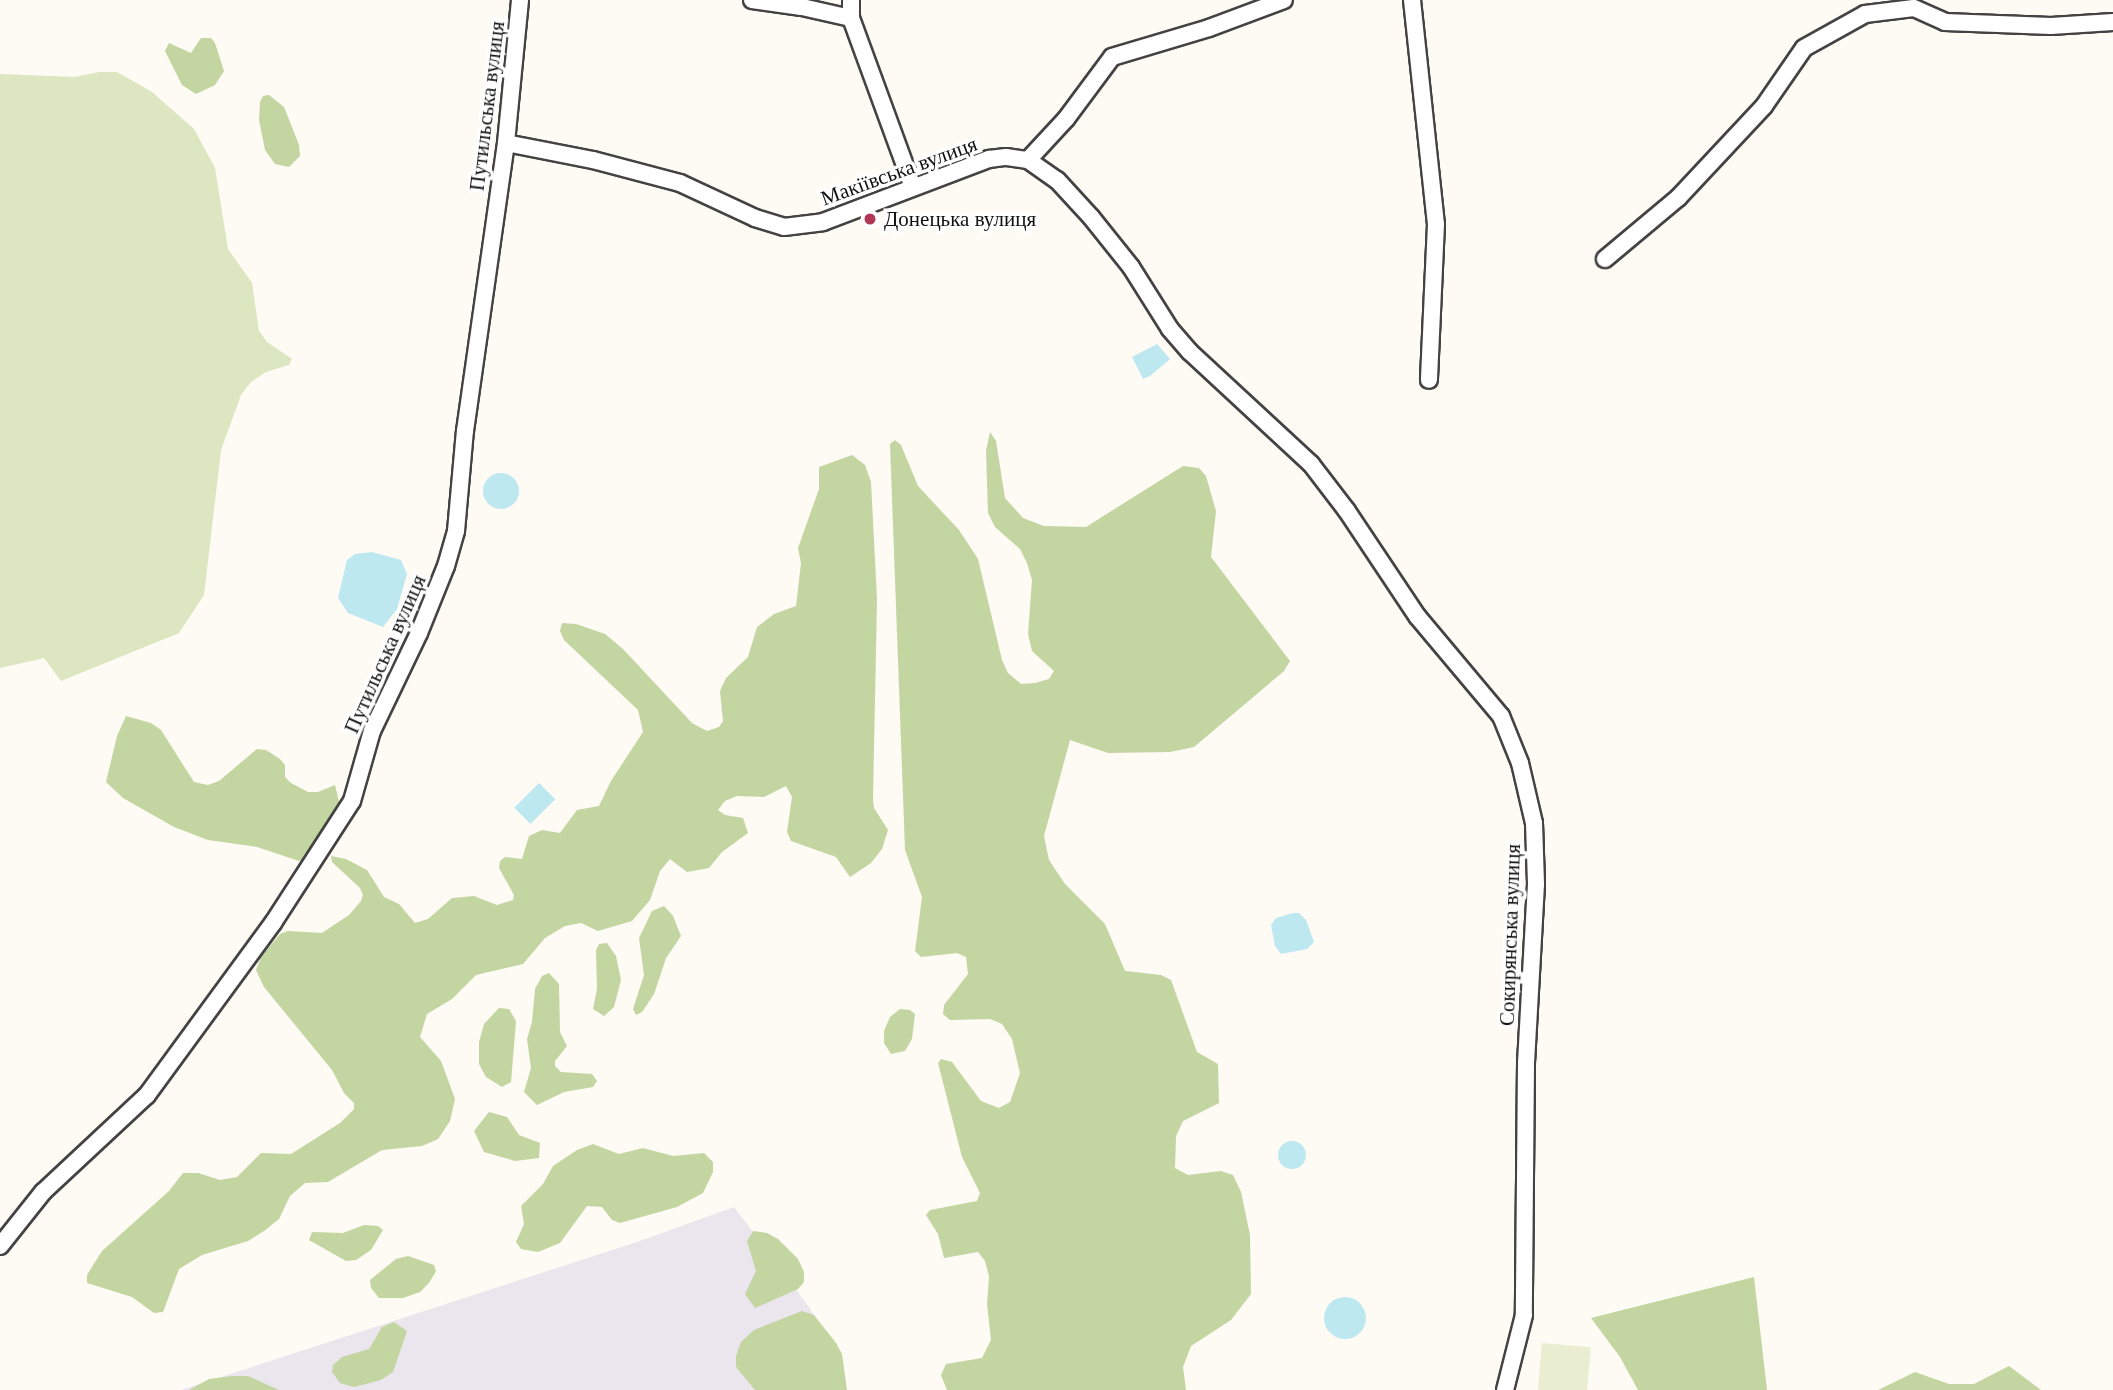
<!DOCTYPE html>
<meta charset="utf-8">
<style>
body{margin:0}
#map{position:relative;width:2113px;height:1390px;overflow:hidden;background:#fefaf4;font-family:"Times New Roman",serif}
div>[style]{position:absolute}
.industrial>*{inset:0;background:#ebe5ed}
.green>*{inset:0;background:#dce6c0}
.forest>*{inset:0;background:#c3d5a1}
.pitch>*{inset:0;background:#eaeed1;transform-origin:0 0}
.water>*{inset:0;background:#bde8f0;transform-origin:0 0}
.round{border-radius:50%}
.roads{filter:drop-shadow(2px 0 #434343) drop-shadow(-2px 0 #434343) drop-shadow(0 2px #434343) drop-shadow(0 -2px #434343)}
.minor>*{height:16px;margin:-8px;padding:0 8px;transform-origin:8px;border-radius:8px;background:#fff}
.dots>*{width:19px;height:19px;translate:-50% -50%;box-sizing:border-box;border:4px solid #fff;border-radius:50%}
span{translate:-50% -50%;white-space:nowrap;text-align:center;line-height:1.15;-webkit-text-stroke:7px #fff;paint-order:stroke}
.street-label{font-size:21px;color:#101010}
.poi-label{font-size:21px;color:#101010}
.left{translate:0 -50%;text-align:left}
</style>
<div id="map">
<div class="industrial">
<div style="clip-path:polygon(734px 1207px,809px 1307px,833px 1350px,827px 1390px,181px 1390px,637px 1242px)"></div>
</div>
<div class="green">
<div style="clip-path:polygon(99px 72px,117px 72px,152px 92px,194px 129px,215px 168px,228px 249px,252px 283px,259px 331px,267px 342px,292px 359px,289px 365px,266px 372px,251px 382px,241px 395px,221px 450px,204px 595px,179px 633px,61px 681px,44px 658px,0 668px,0 74px,75px 77px)"></div>
</div>
<div class="forest">
<div style="clip-path:polygon(201px 38px,211px 38px,215px 43px,224px 71px,215px 85px,196px 94px,182px 85px,165px 51px,169px 43px,191px 53px)"></div>
<div style="clip-path:polygon(269px 95px,284px 107px,299px 145px,300px 156px,289px 167px,275px 164px,265px 150px,259px 120px,260px 102px,263px 96px)"></div>
<div style="clip-path:polygon(990px 432px,996px 441px,1005px 498px,1023px 518px,1044px 526px,1086px 527px,1183px 466px,1199px 468px,1206px 476px,1216px 511px,1211px 557px,1290px 661px,1284px 671px,1194px 747px,1170px 752px,1108px 753px,1070px 740px,1044px 836px,1049px 860px,1065px 884px,1105px 924px,1125px 971px,1161px 975px,1171px 980px,1197px 1052px,1218px 1064px,1219px 1103px,1183px 1121px,1176px 1136px,1175px 1168px,1188px 1175px,1221px 1171px,1233px 1175px,1241px 1192px,1250px 1235px,1251px 1294px,1231px 1320px,1191px 1346px,1183px 1367px,1186px 1390px,947px 1390px,941px 1375px,946px 1364px,982px 1358px,991px 1340px,987px 1304px,989px 1276px,985px 1261px,978px 1252px,944px 1258px,938px 1234px,926px 1215px,930px 1210px,977px 1201px,980px 1193px,962px 1157px,938px 1063px,941px 1059px,952px 1062px,981px 1101px,999px 1108px,1010px 1102px,1020px 1073px,1012px 1039px,1002px 1024px,990px 1019px,950px 1020px,943px 1014px,944px 1005px,968px 974px,966px 957px,957px 953px,921px 957px,915px 951px,922px 897px,905px 850px,890px 444px,895px 440px,901px 445px,918px 486px,959px 530px,978px 559px,1002px 660px,1008px 673px,1021px 684px,1035px 683px,1049px 679px,1054px 671px,1032px 651px,1028px 634px,1032px 580px,1027px 563px,1020px 549px,995px 527px,988px 513px,986px 451px)"></div>
<div style="clip-path:polygon(852px 455px,865px 465px,871px 482px,877px 599px,873px 799px,874px 808px,888px 830px,882px 849px,871px 863px,850px 877px,836px 857px,791px 841px,787px 832px,792px 797px,786px 786px,764px 797px,737px 796px,725px 801px,718px 810px,725px 815px,743px 818px,748px 833px,722px 852px,709px 868px,687px 872px,670px 859px,660px 871px,650px 900px,632px 921px,598px 931px,581px 923px,565px 926px,545px 938px,523px 964px,476px 975px,452px 999px,427px 1014px,420px 1037px,441px 1061px,455px 1099px,450px 1121px,438px 1139px,422px 1146px,382px 1150px,328px 1182px,305px 1183px,290px 1196px,279px 1219px,264px 1231px,248px 1241px,202px 1255px,179px 1269px,163px 1312px,154px 1313px,132px 1297px,87px 1283px,87px 1275px,102px 1251px,169px 1191px,183px 1173px,198px 1173px,220px 1180px,237px 1177px,261px 1153px,291px 1154px,340px 1123px,354px 1109px,354px 1103px,344px 1093px,332px 1070px,264px 987px,256px 970px,261px 957px,280px 934px,288px 931px,322px 933px,349px 915px,361px 901px,363px 895px,360px 888px,332px 862px,331px 856px,346px 859px,367px 870px,384px 897px,399px 904px,415px 923px,428px 919px,452px 898px,474px 896px,497px 905px,513px 900px,514px 895px,499px 868px,500px 861px,505px 857px,522px 859px,529px 836px,542px 830px,560px 833px,577px 810px,599px 806px,611px 781px,643px 732px,638px 710px,564px 640px,560px 631px,562px 623px,576px 624px,605px 634px,623px 649px,692px 723px,707px 731px,719px 727px,723px 721px,720px 691px,726px 678px,748px 657px,757px 627px,774px 614px,796px 606px,801px 563px,798px 548px,819px 489px,819px 467px)"></div>
<div style="clip-path:polygon(126px 716px,151px 723px,161px 730px,194px 782px,208px 785px,219px 781px,257px 749px,266px 750px,280px 759px,285px 765px,285px 777px,291px 783px,308px 792px,318px 792px,335px 785px,340px 806px,307px 857px,299px 861px,257px 847px,208px 840px,174px 827px,123px 798px,106px 782px,117px 736px)"></div>
<div style="clip-path:polygon(664px 906px,673px 916px,681px 936px,666px 958px,654px 994px,642px 1012px,636px 1015px,633px 1009px,644px 975px,639px 938px,652px 911px)"></div>
<div style="clip-path:polygon(607px 943px,616px 956px,621px 980px,614px 1007px,604px 1016px,593px 1009px,597px 989px,596px 950px,599px 944px)"></div>
<div style="clip-path:polygon(549px 973px,559px 984px,560px 1032px,567px 1046px,555px 1061px,555px 1066px,561px 1072px,592px 1074px,597px 1081px,593px 1087px,564px 1092px,537px 1105px,524px 1092px,531px 1068px,527px 1039px,532px 1022px,535px 989px,542px 976px)"></div>
<div style="clip-path:polygon(499px 1008px,509px 1009px,516px 1021px,511px 1082px,502px 1087px,486px 1077px,479px 1064px,479px 1042px,484px 1024px)"></div>
<div style="clip-path:polygon(900px 1009px,910px 1010px,915px 1014px,912px 1039px,905px 1051px,891px 1054px,884px 1043px,884px 1031px,890px 1017px)"></div>
<div style="clip-path:polygon(489px 1112px,507px 1117px,519px 1135px,540px 1143px,539px 1158px,515px 1161px,484px 1152px,474px 1131px)"></div>
<div style="clip-path:polygon(593px 1144px,619px 1154px,643px 1148px,673px 1156px,704px 1153px,713px 1162px,713px 1172px,703px 1193px,677px 1207px,620px 1223px,612px 1220px,602px 1207px,587px 1206px,560px 1243px,538px 1252px,521px 1249px,516px 1242px,524px 1224px,521px 1206px,543px 1184px,553px 1166px,577px 1150px)"></div>
<div style="clip-path:polygon(364px 1225px,378px 1226px,383px 1230px,371px 1250px,356px 1260px,346px 1261px,309px 1240px,312px 1232px,343px 1233px)"></div>
<div style="clip-path:polygon(753px 1231px,767px 1233px,778px 1239px,798px 1259px,804px 1272px,804px 1282px,798px 1289px,755px 1308px,745px 1294px,756px 1271px,747px 1241px)"></div>
<div style="clip-path:polygon(408px 1256px,434px 1265px,436px 1271px,429px 1283px,420px 1292px,403px 1298px,379px 1298px,371px 1288px,370px 1280px,396px 1259px)"></div>
<div style="clip-path:polygon(1754px 1277px,1767px 1390px,1638px 1390px,1620px 1357px,1591px 1318px)"></div>
<div style="clip-path:polygon(802px 1311px,814px 1315px,836px 1343px,842px 1354px,847px 1390px,755px 1390px,736px 1367px,736px 1356px,741px 1342px,754px 1330px)"></div>
<div style="clip-path:polygon(394px 1322px,407px 1331px,393px 1372px,381px 1380px,354px 1387px,340px 1383px,332px 1372px,333px 1365px,342px 1357px,369px 1349px,382px 1327px)"></div>
<div style="clip-path:polygon(2009px 1366px,2041px 1390px,1878px 1390px,1915px 1372px,1949px 1384px,1974px 1384px)"></div>
<div style="clip-path:polygon(232px 1376px,248px 1376px,279px 1390px,189px 1390px,209px 1379px)"></div>
</div>
<div class="pitch">
<div style="left:1542px;top:1343px;width:49px;height:47px;rotate:5deg"></div>
</div>
<div class="water">
<div style="clip-path:polygon(1157px 344px,1170px 359px,1150px 376px,1143px 379px,1132px 357px)"></div>
<div class="round" style="left:483px;top:473px;width:36px;height:36px"></div>
<div style="clip-path:polygon(372px 552px,401px 560px,407px 574px,397px 609px,383px 627px,348px 613px,338px 598px,347px 560px,355px 554px)"></div>
<div style="left:539px;top:783px;width:23px;height:35px;rotate:45deg"></div>
<div style="clip-path:polygon(1293px 913px,1299px 913px,1306px 920px,1314px 942px,1307px 949px,1281px 954px,1275px 946px,1271px 925px,1276px 918px)"></div>
<div class="round" style="left:1278px;top:1141px;width:28px;height:28px"></div>
<div class="round" style="left:1324px;top:1297px;width:42px;height:42px"></div>
</div>
<div class="roads">
<div class="minor">
<div style="left:752px;top:0;width:50px;rotate:8deg"></div>
<div style="left:802px;top:7px;width:50px;rotate:12.7deg"></div>
<div style="left:851px;top:0;width:18px;rotate:90deg"></div>
<div style="left:851px;top:18px;width:180px;rotate:69.9deg"></div>
<div style="left:1412px;top:0;width:225px;rotate:83.9deg"></div>
<div style="left:1436px;top:224px;width:156px;rotate:92.6deg"></div>
<div style="left:506px;top:143px;width:89px;rotate:11.1deg"></div>
<div style="left:593px;top:160px;width:90px;rotate:14.8deg"></div>
<div style="left:680px;top:183px;width:83px;rotate:25deg"></div>
<div style="left:755px;top:218px;width:30px;rotate:17deg"></div>
<div style="left:784px;top:227px;width:39px;rotate:-7deg"></div>
<div style="left:823px;top:222px;width:178px;rotate:-20.8deg"></div>
<div style="left:989px;top:159px;width:17px;rotate:-7deg"></div>
<div style="left:1006px;top:157px;width:22px;rotate:8deg"></div>
<div style="left:1028px;top:160px;width:35px;rotate:35deg"></div>
<div style="left:1057px;top:180px;width:50px;rotate:47.4deg"></div>
<div style="left:1091px;top:217px;width:64px;rotate:51.3deg"></div>
<div style="left:1131px;top:267px;width:73px;rotate:57.8deg"></div>
<div style="left:1170px;top:329px;width:30px;rotate:49deg"></div>
<div style="left:1190px;top:352px;width:165px;rotate:42.8deg"></div>
<div style="left:1311px;top:464px;width:59px;rotate:52.5deg"></div>
<div style="left:1347px;top:511px;width:126px;rotate:56.3deg"></div>
<div style="left:1417px;top:616px;width:131px;rotate:50deg"></div>
<div style="left:1501px;top:716px;width:51px;rotate:68deg"></div>
<div style="left:1520px;top:763px;width:62px;rotate:76.9deg"></div>
<div style="left:1534px;top:823px;width:61px;rotate:88.1deg"></div>
<div style="left:1536px;top:884px;width:179px;rotate:93.2deg"></div>
<div style="left:1526px;top:1063px;width:252px;rotate:90.5deg"></div>
<div style="left:1524px;top:1315px;width:77px;rotate:104.2deg"></div>
<div style="left:1028px;top:160px;width:56px;rotate:-47.2deg"></div>
<div style="left:1066px;top:119px;width:77px;rotate:-53.4deg"></div>
<div style="left:1112px;top:57px;width:101px;rotate:-16.6deg"></div>
<div style="left:1209px;top:28px;width:80px;rotate:-20.5deg"></div>
<div style="left:1605px;top:259px;width:95px;rotate:-39.9deg"></div>
<div style="left:1678px;top:198px;width:126px;rotate:-46.9deg"></div>
<div style="left:1764px;top:106px;width:70px;rotate:-55.4deg"></div>
<div style="left:1804px;top:48px;width:70px;rotate:-29.1deg"></div>
<div style="left:1865px;top:14px;width:49px;rotate:-7deg"></div>
<div style="left:1914px;top:8px;width:34px;rotate:24deg"></div>
<div style="left:1945px;top:22px;width:106px;rotate:2.2deg"></div>
<div style="left:2051px;top:26px;width:62px;rotate:-3.7deg"></div>
<div style="left:0;top:1246px;width:69px;rotate:-51.5deg"></div>
<div style="left:43px;top:1192px;width:142px;rotate:-43deg"></div>
<div style="left:147px;top:1095px;width:213px;rotate:-53.8deg"></div>
<div style="left:273px;top:923px;width:145px;rotate:-57.1deg"></div>
<div style="left:352px;top:801px;width:73px;rotate:-74.1deg"></div>
<div style="left:372px;top:731px;width:109px;rotate:-64.4deg"></div>
<div style="left:419px;top:633px;width:72px;rotate:-68.1deg"></div>
<div style="left:446px;top:566px;width:36px;rotate:-74deg"></div>
<div style="left:456px;top:531px;width:100px;rotate:-84.9deg"></div>
<div style="left:465px;top:431px;width:291px;rotate:-81.9deg"></div>
<div style="left:506px;top:143px;width:144px;rotate:-84.4deg"></div>
</div>
</div>
<div class="dots">
<div style="left:870px;top:219px;background:#b23656"></div>
</div>
<div class="street-label">
<span style="left:487px;top:106px;rotate:-83deg">Путильська вулиця</span>
<span style="left:899px;top:171px;rotate:-20deg">Макіївська вулиця</span>
<span style="left:385px;top:654px;rotate:-66deg">Путильська вулиця</span>
<span style="left:1510px;top:935px;rotate:-88deg">Сокирянська вулиця</span>
</div>
<div class="poi-label">
<span class="left" style="left:884px;top:219px">Донецька вулиця</span>
</div>
</div>
